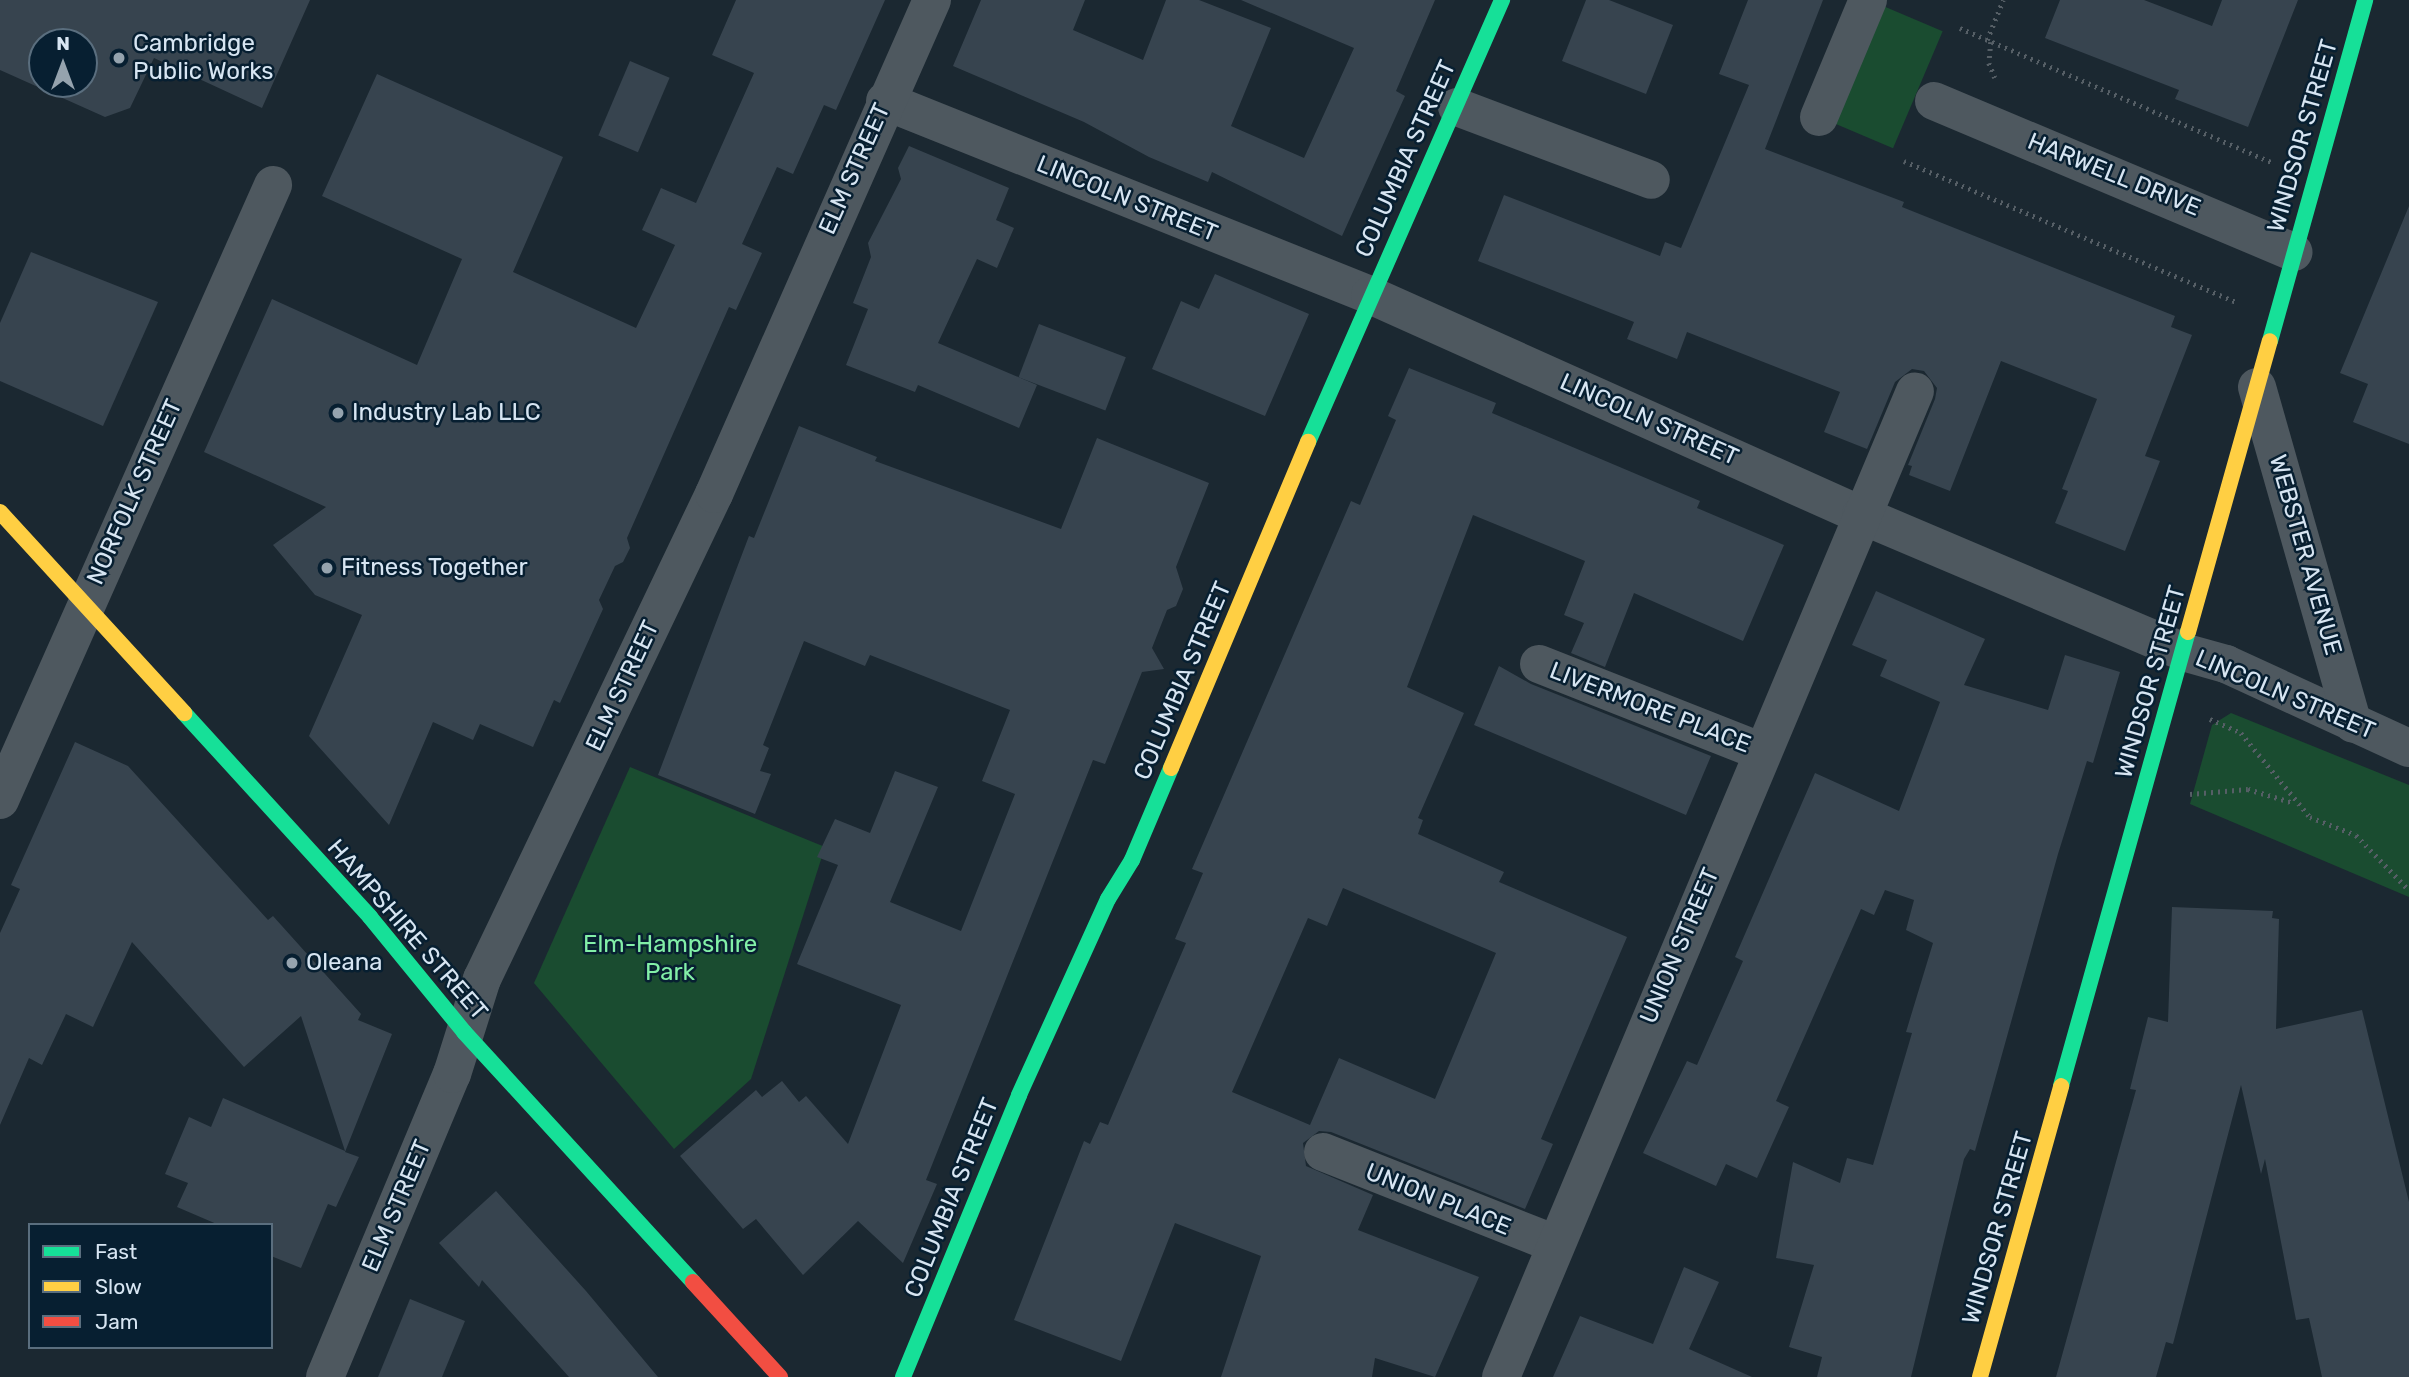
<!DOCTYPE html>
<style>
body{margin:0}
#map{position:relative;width:2409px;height:1377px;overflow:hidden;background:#1b2831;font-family:Rubik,sans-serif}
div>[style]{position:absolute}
.green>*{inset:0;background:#1a4c30;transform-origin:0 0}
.building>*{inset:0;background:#37444f;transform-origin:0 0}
.path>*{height:4.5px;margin-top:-2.25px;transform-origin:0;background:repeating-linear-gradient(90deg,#565f66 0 2px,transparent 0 7px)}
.street>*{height:38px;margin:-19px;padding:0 19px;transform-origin:19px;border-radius:19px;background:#4e585f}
.fast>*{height:16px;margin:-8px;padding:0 8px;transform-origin:8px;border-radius:8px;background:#16e098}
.slow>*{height:16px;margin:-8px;padding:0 8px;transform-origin:8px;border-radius:8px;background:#ffcf43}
.jam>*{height:16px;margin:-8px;padding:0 8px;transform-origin:8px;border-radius:8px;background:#f24e42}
.dots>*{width:19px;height:19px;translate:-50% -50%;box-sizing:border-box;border:4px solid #071f31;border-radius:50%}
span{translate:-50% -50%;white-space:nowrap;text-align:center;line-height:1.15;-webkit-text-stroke:5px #071f31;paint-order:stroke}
.poi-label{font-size:24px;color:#d7e5f2}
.left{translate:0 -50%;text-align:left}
.street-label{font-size:24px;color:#d7e5f2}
.park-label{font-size:24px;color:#82efa7}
.legend{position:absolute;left:28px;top:1223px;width:245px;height:126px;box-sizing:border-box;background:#071f31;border:2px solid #5a6e7e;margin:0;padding:9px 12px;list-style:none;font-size:21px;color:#d7e5f2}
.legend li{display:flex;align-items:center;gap:14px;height:35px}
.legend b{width:35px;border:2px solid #5a6e7e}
.north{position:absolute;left:28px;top:28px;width:70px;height:70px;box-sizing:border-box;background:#071f31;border:2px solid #5a6e7e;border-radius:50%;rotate:0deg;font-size:19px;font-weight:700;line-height:28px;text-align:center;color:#d7e5f2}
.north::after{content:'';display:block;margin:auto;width:24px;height:32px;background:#95a3ae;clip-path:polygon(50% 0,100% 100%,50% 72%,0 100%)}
</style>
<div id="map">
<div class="green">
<div style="left:1869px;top:0;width:80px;height:127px;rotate:23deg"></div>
<div style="clip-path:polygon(2231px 713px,2409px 785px,2409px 897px,2190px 804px,2212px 725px)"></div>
<div style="clip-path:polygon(630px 767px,825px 847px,751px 1079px,674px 1149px,534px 983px)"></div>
</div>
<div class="building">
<div style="clip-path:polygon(evenodd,0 0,310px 0,262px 108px,154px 58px,130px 108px,105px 117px,0 70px,0 0,42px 42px,84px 42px,84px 84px,42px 84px,42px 42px)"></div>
<div style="clip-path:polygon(736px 0,885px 0,836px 110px,824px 105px,793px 174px,777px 167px,742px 244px,762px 253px,736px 310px,729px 307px,627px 538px,630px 548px,623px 562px,615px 566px,599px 600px,603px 609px,560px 703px,554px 700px,533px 747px,480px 724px,473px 740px,433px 722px,389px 825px,309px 736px,362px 615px,315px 595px,273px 545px,326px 507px,204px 452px,272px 299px,417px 365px,462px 259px,322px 196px,377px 74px,563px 157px,513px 272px,636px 328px,675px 245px,642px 230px,661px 188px,696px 203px,754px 73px,712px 55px)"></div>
<div style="clip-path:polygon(981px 0,1085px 0,1073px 30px,1143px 60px,1166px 0,1199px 0,1271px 28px,1231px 126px,1304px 158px,1354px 48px,1241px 0,1435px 0,1396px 91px,1405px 96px,1342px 236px,1212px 172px,1208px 182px,1149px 157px,1084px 122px,953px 66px)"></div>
<div style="clip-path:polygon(1586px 0,1609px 0,1673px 25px,1646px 94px,1562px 61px)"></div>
<div style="clip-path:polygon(1748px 0,1823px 0,1765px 149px,1904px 202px,1902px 207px,2175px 316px,2171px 327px,2192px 335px,2145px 456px,2160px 461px,2125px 551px,2055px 523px,2068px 491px,2062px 489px,2097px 399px,2001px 361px,1950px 491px,1909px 475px,1912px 466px,1908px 465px,1935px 399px,1937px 388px,1924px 371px,1912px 369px,1895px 382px,1867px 449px,1824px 432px,1840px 392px,1687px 332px,1677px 359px,1627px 339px,1634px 322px,1478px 261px,1504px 195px,1660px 256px,1665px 242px,1681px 248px,1749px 85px,1719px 74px)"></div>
<div style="clip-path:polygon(2060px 0,2144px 0,2212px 26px,2222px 0,2298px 0,2248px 127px,2175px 99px,2179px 90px,2045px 38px)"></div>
<div style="left:630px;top:61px;width:43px;height:81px;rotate:23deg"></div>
<div style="clip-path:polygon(909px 146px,1009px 188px,996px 220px,1014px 228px,997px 268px,977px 259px,938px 343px,1037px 385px,1019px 428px,918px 385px,915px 392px,846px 365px,868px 309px,853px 303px,871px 257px,868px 243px,901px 179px,898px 168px)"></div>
<div style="clip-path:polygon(2409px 206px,2409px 444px,2353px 422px,2368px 384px,2340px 373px)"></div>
<div style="clip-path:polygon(31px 252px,158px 302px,103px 426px,0 381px,0 323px)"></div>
<div style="clip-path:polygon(1215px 274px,1309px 314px,1265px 416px,1152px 369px,1181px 301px,1199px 309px)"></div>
<div style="left:1039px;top:324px;width:93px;height:57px;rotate:21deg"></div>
<div style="clip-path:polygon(evenodd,1409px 368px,1496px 403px,1492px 413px,1700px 501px,1697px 508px,1784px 545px,1743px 641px,1634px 593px,1605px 667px,1571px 653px,1584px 623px,1564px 615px,1585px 561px,1473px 515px,1407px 687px,1464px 713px,1418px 818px,1423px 820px,1418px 834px,1504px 872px,1499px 882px,1627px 937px,1541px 1139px,1553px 1144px,1525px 1209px,1331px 1132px,1319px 1131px,1303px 1143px,1306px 1166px,1373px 1195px,1358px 1230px,1479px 1277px,1435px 1377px,1375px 1358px,1372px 1377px,1221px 1377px,1261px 1256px,1175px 1223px,1121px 1361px,1014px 1320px,1084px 1141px,1090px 1144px,1100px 1122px,1108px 1125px,1186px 943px,1175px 939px,1203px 873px,1192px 869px,1351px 501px,1360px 505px,1396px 420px,1388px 416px,1409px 368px,1343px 888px,1496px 953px,1435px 1099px,1339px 1058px,1310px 1125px,1232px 1092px,1308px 918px,1327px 926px,1343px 888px)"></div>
<div style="clip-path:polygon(799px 426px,877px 457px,875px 461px,1061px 529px,1097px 438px,1209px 483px,1176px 567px,1183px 589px,1176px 606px,1167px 610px,1152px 648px,1164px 669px,1142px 672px,1105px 764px,1093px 760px,926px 1180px,937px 1184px,903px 1263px,858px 1221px,803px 1275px,756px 1219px,743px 1229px,680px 1156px,756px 1090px,762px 1097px,782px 1081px,799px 1102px,806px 1096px,848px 1144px,901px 1005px,797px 964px,838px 865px,817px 857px,835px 819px,870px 833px,895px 771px,938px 787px,890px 902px,961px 931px,1015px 794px,982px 781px,1010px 710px,870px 655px,865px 666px,804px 641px,763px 745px,769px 748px,760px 771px,771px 774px,755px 814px,658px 775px,749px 536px,754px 538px)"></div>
<div style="clip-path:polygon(1876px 591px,1985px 639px,1964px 685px,2048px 710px,2065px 655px,2120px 672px,2093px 763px,2087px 761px,2058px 854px,1975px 1151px,1970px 1149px,1964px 1159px,1911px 1377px,1817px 1377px,1822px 1357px,1789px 1347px,1814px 1265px,1776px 1258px,1793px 1162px,1840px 1183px,1847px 1158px,1873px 1165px,1912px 1033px,1906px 1032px,1933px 943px,1906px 930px,1914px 900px,1885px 890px,1874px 915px,1861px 909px,1776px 1101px,1789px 1107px,1757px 1178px,1726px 1164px,1716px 1186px,1643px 1153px,1687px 1061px,1697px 1065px,1743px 961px,1735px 957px,1815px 773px,1899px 811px,1940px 702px,1880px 676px,1887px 660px,1852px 645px)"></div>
<div style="clip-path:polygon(1499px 666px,1531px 684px,1711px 756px,1686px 815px,1474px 725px)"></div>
<div style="clip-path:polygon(75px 742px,128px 766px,268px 920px,273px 916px,361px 1014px,358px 1020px,392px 1034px,345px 1152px,359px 1157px,336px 1207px,328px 1204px,301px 1268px,271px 1256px,271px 1225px,219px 1225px,177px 1207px,188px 1183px,165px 1174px,189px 1117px,211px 1127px,223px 1098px,345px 1151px,301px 1016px,244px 1067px,132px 942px,93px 1027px,66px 1014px,42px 1065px,29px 1058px,0 1125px,0 933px,20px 889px,11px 885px)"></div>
<div style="clip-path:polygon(2172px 907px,2273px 911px,2272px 918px,2279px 919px,2276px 1029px,2362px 1010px,2409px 1202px,2409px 1377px,2322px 1377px,2309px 1318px,2296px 1320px,2265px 1159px,2261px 1174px,2241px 1085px,2173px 1344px,2166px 1342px,2156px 1377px,2056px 1377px,2136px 1090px,2130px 1089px,2148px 1017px,2168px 1022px)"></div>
<div style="clip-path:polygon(496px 1191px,586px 1291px,658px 1377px,569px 1377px,482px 1280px,479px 1287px,439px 1243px)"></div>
<div style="clip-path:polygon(1684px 1267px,1719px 1282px,1689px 1349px,1752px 1377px,1553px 1377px,1580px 1316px,1653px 1344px)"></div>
<div style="clip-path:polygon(410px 1299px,465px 1321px,442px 1377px,378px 1377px)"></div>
</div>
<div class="path">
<div style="left:1960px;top:28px;width:342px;rotate:23.3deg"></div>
<div style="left:1987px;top:40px;width:43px;rotate:-68.2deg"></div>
<div style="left:1991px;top:42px;width:21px;rotate:95deg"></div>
<div style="left:1989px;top:63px;width:16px;rotate:68deg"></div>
<div style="left:1904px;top:161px;width:361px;rotate:23deg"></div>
<div style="left:2210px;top:719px;width:34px;rotate:24deg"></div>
<div style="left:2241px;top:733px;width:109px;rotate:50.6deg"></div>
<div style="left:2310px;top:817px;width:49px;rotate:21.4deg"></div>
<div style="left:2356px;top:835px;width:76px;rotate:46.1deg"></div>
<div style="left:2190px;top:794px;width:58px;rotate:-4.9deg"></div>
<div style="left:2248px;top:789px;width:48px;rotate:16.9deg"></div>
</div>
<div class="street">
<div style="left:885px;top:101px;width:522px;rotate:21.8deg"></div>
<div style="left:1370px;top:295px;width:538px;rotate:24.14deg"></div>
<div style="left:1861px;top:515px;width:350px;rotate:23deg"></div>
<div style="left:2183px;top:652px;width:45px;rotate:15.6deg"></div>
<div style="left:2226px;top:664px;width:201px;rotate:24.7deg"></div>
<div style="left:1934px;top:101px;width:390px;rotate:22.8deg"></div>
<div style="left:1457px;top:107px;width:207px;rotate:20.6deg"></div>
<div style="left:1819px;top:117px;width:127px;rotate:-67.3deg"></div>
<div style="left:2257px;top:387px;width:350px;rotate:74.1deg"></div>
<div style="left:1539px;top:664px;width:240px;rotate:21.5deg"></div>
<div style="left:0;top:800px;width:673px;rotate:-66.06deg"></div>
<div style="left:1323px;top:1152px;width:250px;rotate:21.6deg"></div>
<div style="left:325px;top:1377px;width:329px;rotate:-67.3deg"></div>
<div style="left:452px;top:1074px;width:100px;rotate:-72.5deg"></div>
<div style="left:482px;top:979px;width:538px;rotate:-64.44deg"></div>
<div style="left:714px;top:494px;width:540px;rotate:-66.19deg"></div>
<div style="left:1501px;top:1377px;width:1069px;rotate:-67.22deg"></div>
</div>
<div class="fast">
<div style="left:2270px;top:341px;width:354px;rotate:-74.4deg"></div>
<div style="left:1308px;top:442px;width:483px;rotate:-66.3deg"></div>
<div style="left:184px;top:713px;width:276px;rotate:47.6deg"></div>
<div style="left:370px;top:917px;width:149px;rotate:50.7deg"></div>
<div style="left:464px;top:1032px;width:339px;rotate:47.5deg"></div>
<div style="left:2061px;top:1086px;width:471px;rotate:-74.4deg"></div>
<div style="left:903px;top:1377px;width:305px;rotate:-67.6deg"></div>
<div style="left:1019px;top:1095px;width:215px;rotate:-65.6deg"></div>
<div style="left:1108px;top:899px;width:46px;rotate:-58.4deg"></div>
<div style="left:1132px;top:860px;width:100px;rotate:-67deg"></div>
</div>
<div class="slow">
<div style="left:0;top:512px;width:273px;rotate:47.5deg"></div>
<div style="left:2188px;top:632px;width:302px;rotate:-74.3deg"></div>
<div style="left:1171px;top:768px;width:354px;rotate:-67.2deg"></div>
<div style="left:1980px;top:1377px;width:302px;rotate:-74.4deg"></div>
</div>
<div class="jam">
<div style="left:693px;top:1282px;width:129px;rotate:47.5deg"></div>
</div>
<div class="dots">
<div style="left:119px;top:58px;background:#95a3ae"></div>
<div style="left:338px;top:413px;background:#95a3ae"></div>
<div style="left:327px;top:568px;background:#95a3ae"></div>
<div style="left:292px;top:963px;background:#95a3ae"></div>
</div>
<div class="poi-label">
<span class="left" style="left:133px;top:58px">Cambridge<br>Public Works</span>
<span class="left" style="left:352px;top:413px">Industry Lab LLC</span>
<span class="left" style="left:341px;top:568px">Fitness Together</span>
<span class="left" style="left:306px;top:963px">Oleana</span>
</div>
<div class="street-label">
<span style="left:2303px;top:136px;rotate:-74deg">WINDSOR STREET</span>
<span style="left:1406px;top:159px;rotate:-66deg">COLUMBIA STREET</span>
<span style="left:855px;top:169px;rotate:-66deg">ELM STREET</span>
<span style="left:2114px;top:175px;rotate:22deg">HARWELL DRIVE</span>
<span style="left:1127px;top:199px;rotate:22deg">LINCOLN STREET</span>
<span style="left:1649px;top:420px;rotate:24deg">LINCOLN STREET</span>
<span style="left:135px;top:492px;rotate:-66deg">NORFOLK STREET</span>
<span style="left:2305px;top:555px;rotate:74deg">WEBSTER AVENUE</span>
<span style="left:1183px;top:681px;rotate:-67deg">COLUMBIA STREET</span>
<span style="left:2151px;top:682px;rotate:-74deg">WINDSOR STREET</span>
<span style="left:623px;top:686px;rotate:-65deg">ELM STREET</span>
<span style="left:2285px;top:695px;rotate:23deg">LINCOLN STREET</span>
<span style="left:1650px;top:708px;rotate:21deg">LIVERMORE PLACE</span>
<span style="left:407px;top:930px;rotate:49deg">HAMPSHIRE STREET</span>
<span style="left:1680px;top:946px;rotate:-67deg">UNION STREET</span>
<span style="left:952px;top:1198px;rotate:-68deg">COLUMBIA STREET</span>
<span style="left:1438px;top:1200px;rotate:22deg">UNION PLACE</span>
<span style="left:397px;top:1206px;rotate:-67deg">ELM STREET</span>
<span style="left:1998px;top:1228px;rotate:-74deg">WINDSOR STREET</span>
</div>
<div class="park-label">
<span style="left:670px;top:959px">Elm-Hampshire<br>Park</span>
</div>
<ul class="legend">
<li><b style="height:9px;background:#16e098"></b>Fast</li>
<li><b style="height:9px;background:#ffcf43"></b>Slow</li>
<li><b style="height:9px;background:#f24e42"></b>Jam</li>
</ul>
<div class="north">N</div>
</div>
